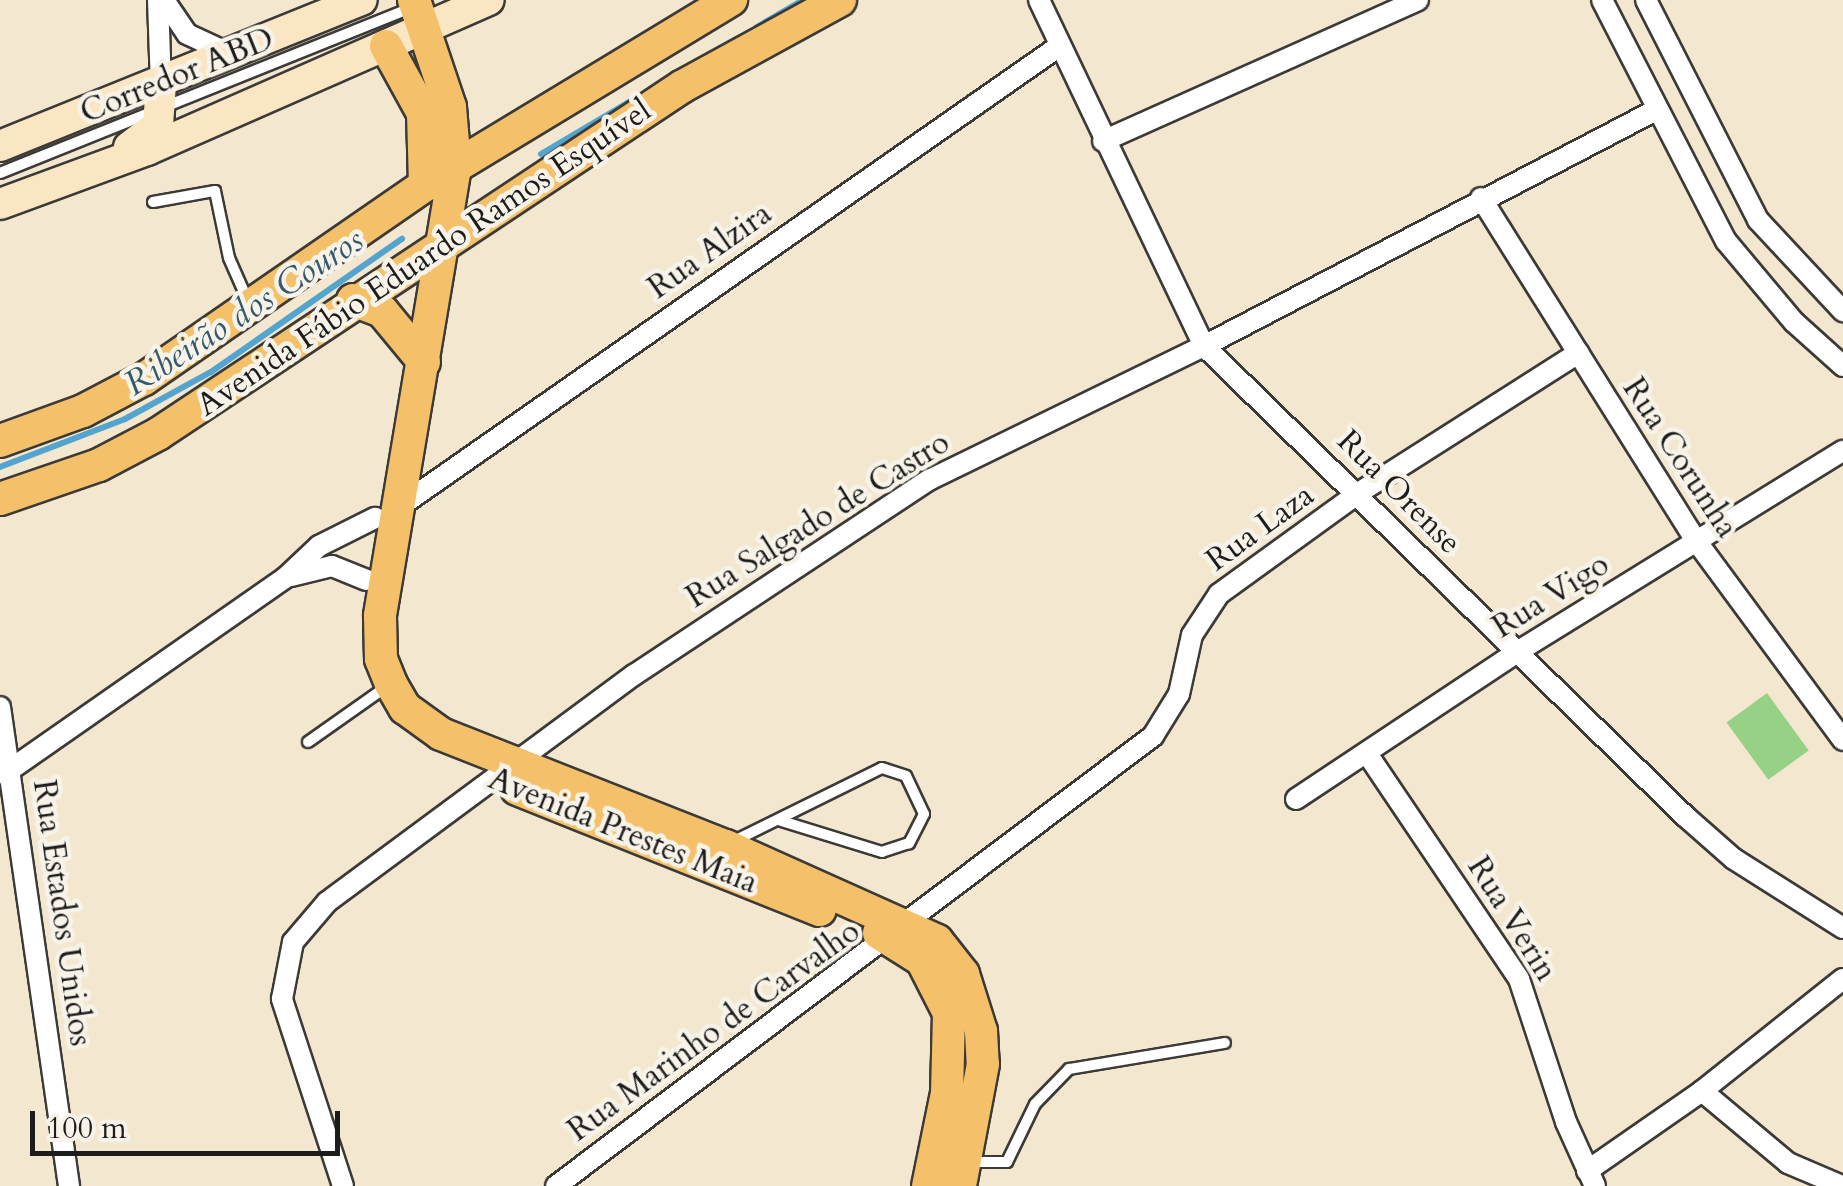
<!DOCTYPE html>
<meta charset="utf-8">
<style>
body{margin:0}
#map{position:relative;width:1843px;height:1186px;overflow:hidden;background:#f3e7d0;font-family:Cardo,serif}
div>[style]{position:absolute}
.green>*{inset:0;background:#97d185;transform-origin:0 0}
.stream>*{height:6px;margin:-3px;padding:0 3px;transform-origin:3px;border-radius:3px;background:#53a4ce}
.roads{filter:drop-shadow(2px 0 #3c3a37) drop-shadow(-2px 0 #3c3a37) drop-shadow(0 2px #3c3a37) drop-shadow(0 -2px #3c3a37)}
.service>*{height:10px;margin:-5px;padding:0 5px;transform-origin:5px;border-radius:5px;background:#fff}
.minor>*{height:20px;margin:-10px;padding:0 10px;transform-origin:10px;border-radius:10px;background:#fff}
.secondary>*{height:30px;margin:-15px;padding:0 15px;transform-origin:15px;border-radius:15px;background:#fbe6c3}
.primary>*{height:32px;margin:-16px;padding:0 16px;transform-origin:16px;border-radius:16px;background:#f4c16a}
span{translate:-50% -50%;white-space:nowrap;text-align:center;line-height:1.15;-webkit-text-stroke:9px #f7f3e8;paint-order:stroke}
.street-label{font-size:32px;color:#1c1c1c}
.water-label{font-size:35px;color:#35596c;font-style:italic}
.scale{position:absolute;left:30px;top:1111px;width:310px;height:45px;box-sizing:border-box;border:5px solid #1c1c1c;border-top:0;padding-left:12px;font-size:30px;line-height:35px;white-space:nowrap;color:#1c1c1c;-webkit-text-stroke:8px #f7f3e8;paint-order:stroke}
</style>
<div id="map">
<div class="green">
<div style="left:1767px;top:693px;width:71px;height:50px;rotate:54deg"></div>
</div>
<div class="stream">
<div style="left:757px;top:27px;width:53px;rotate:-30.4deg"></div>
<div style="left:541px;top:154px;width:108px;rotate:-30.6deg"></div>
<div style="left:0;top:467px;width:134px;rotate:-21deg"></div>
<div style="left:125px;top:419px;width:98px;rotate:-28.7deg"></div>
<div style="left:211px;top:372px;width:233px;rotate:-34.9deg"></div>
</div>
<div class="roads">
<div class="service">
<div style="left:0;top:173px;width:445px;rotate:-21.9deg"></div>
<div style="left:153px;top:202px;width:63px;rotate:-10.1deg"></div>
<div style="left:215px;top:191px;width:68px;rotate:78.2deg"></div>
<div style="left:229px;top:258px;width:47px;rotate:66.2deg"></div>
<div style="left:308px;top:742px;width:95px;rotate:-35.2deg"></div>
<div style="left:730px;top:843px;width:169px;rotate:-26.3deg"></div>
<div style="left:882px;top:768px;width:25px;rotate:18deg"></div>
<div style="left:906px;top:776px;width:42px;rotate:64.7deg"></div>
<div style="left:924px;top:814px;width:33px;rotate:117deg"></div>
<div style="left:909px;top:843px;width:28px;rotate:162deg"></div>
<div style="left:882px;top:852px;width:106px;rotate:-162.9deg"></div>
<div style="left:971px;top:1162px;width:36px"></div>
<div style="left:1007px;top:1162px;width:64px;rotate:-64.2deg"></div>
<div style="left:1035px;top:1104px;width:49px;rotate:-45.8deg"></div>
<div style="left:1069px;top:1069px;width:158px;rotate:-9.5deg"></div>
</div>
<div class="minor">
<div style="left:158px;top:0;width:84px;rotate:88deg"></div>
<div style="left:164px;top:0;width:41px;rotate:55.9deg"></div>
<div style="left:187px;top:34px;width:47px;rotate:24.9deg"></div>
<div style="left:1039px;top:0;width:383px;rotate:64.5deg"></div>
<div style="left:1204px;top:346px;width:673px;rotate:44.34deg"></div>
<div style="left:1685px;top:816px;width:65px;rotate:41.3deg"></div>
<div style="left:1734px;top:859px;width:129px;rotate:32.3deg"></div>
<div style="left:1602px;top:0;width:271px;rotate:62.8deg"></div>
<div style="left:1726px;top:241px;width:106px;rotate:50deg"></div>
<div style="left:1794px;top:322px;width:66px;rotate:41.9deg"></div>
<div style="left:1646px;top:0;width:247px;rotate:63deg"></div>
<div style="left:1758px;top:220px;width:125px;rotate:47deg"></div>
<div style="left:1103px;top:141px;width:345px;rotate:-24.1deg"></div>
<div style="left:1481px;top:198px;width:406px;rotate:57.9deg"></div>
<div style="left:1697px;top:542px;width:246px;rotate:53.6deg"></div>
<div style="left:399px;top:507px;width:804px;rotate:-34.92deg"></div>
<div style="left:291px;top:576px;width:42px;rotate:-13.7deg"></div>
<div style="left:332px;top:566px;width:37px;rotate:22deg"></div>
<div style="left:0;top:707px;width:484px;rotate:81.8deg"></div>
<div style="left:1368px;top:755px;width:270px;rotate:56deg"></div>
<div style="left:1519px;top:979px;width:151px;rotate:71.8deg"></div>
<div style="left:1566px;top:1122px;width:70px;rotate:65.6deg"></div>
<div style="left:4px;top:774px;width:343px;rotate:-34.9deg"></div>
<div style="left:285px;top:578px;width:47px;rotate:-43.3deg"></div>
<div style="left:319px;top:546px;width:63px;rotate:-26.6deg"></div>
<div style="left:1296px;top:799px;width:265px;rotate:-33.6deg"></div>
<div style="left:1517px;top:652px;width:383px;rotate:-31.7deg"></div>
<div style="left:1702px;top:1091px;width:112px;rotate:39.9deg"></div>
<div style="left:1788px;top:1163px;width:59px;rotate:23.1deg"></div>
<div style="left:1587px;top:1171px;width:140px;rotate:-34.8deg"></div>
<div style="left:1702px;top:1091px;width:180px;rotate:-38.5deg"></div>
<div style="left:343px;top:1186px;width:197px;rotate:-108.1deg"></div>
<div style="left:282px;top:999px;width:58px;rotate:-79.1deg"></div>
<div style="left:293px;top:942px;width:52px;rotate:-49.6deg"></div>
<div style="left:327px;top:902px;width:382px;rotate:-36.5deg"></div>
<div style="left:634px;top:675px;width:354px;rotate:-33.5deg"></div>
<div style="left:929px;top:480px;width:306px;rotate:-26deg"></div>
<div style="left:1204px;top:346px;width:508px;rotate:-27.57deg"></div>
<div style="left:556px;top:1186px;width:748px;rotate:-37.01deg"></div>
<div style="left:1153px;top:736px;width:49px;rotate:-58.2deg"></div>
<div style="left:1179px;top:694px;width:60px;rotate:-77.6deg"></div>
<div style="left:1192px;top:635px;width:49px;rotate:-56.6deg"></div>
<div style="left:1219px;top:594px;width:174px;rotate:-35.9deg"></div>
<div style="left:1360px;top:492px;width:259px;rotate:-32.5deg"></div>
</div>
<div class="secondary">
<div style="left:0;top:146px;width:390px;rotate:-22deg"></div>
<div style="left:129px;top:147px;width:36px;rotate:-37deg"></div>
<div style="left:158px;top:125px;width:41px;rotate:-85.8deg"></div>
<div style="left:0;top:204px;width:157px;rotate:-20.2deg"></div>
<div style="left:147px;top:150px;width:373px;rotate:-23.7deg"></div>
</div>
<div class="primary">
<div style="left:414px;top:0;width:113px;rotate:71.4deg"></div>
<div style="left:450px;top:107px;width:60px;rotate:85.2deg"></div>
<div style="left:455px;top:167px;width:455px;rotate:99.5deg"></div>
<div style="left:380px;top:616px;width:43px;rotate:88.7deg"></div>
<div style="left:381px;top:659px;width:27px;rotate:68deg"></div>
<div style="left:391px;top:684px;width:28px;rotate:60deg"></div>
<div style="left:405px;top:708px;width:44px;rotate:35.8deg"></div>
<div style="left:441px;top:734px;width:306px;rotate:21.5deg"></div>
<div style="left:726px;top:846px;width:231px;rotate:24.2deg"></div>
<div style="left:937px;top:941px;width:42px;rotate:51.8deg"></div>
<div style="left:963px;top:974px;width:60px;rotate:72.5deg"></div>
<div style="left:981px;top:1031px;width:33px;rotate:87deg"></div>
<div style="left:983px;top:1064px;width:124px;rotate:100.7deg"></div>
<div style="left:386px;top:46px;width:77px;rotate:61.1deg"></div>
<div style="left:423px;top:113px;width:72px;rotate:88.4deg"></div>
<div style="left:353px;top:300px;width:31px;rotate:21deg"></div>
<div style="left:382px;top:311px;width:66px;rotate:50.5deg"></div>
<div style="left:0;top:441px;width:88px;rotate:-19.9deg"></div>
<div style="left:83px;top:411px;width:69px;rotate:-27.7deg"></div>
<div style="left:144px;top:379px;width:341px;rotate:-34.6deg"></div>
<div style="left:425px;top:185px;width:358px;rotate:-31.2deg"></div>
<div style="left:0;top:499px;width:105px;rotate:-19deg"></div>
<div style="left:99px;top:465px;width:67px;rotate:-27.7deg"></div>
<div style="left:158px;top:434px;width:630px;rotate:-33.54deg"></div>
<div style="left:683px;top:86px;width:179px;rotate:-28.7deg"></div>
<div style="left:517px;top:789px;width:326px;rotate:21.8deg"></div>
<div style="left:879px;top:933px;width:51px;rotate:32.1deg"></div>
<div style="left:922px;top:960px;width:59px;rotate:63deg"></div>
<div style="left:949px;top:1013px;width:80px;rotate:91.4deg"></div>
<div style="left:947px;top:1093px;width:95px;rotate:101.5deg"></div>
</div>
</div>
<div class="street-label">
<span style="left:177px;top:76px;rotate:-22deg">Corredor ABD</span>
<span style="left:710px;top:251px;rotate:-35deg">Rua Alzira</span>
<span style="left:424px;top:258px;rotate:-34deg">Avenida Fábio Eduardo Ramos Esquível</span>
<span style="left:1680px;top:458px;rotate:57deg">Rua Corunha</span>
<span style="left:1399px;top:492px;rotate:45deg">Rua Orense</span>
<span style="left:818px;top:520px;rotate:-32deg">Rua Salgado de Castro</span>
<span style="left:1260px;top:528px;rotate:-36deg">Rua Laza</span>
<span style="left:1551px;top:596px;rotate:-32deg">Rua Vigo</span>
<span style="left:623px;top:831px;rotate:22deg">Avenida Prestes Maia</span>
<span style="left:62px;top:913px;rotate:82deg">Rua Estados Unidos</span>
<span style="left:1512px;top:919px;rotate:58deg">Rua Verin</span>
<span style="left:714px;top:1031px;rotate:-36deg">Rua Marinho de Carvalho</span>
</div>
<div class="water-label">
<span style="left:244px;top:312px;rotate:-33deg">Ribeirão dos Couros</span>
</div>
<div class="scale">100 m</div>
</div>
